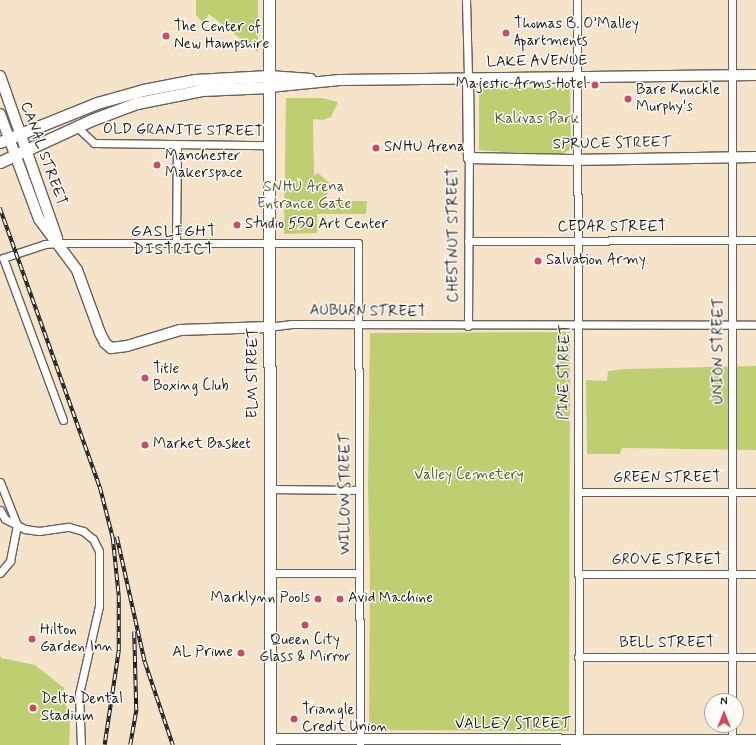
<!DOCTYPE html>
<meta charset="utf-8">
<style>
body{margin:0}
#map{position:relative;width:756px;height:745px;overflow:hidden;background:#f5e3ca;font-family:Mynerve,sans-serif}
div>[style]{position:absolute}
.green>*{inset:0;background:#becf71}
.roads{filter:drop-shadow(1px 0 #686259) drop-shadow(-1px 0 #686259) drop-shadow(0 1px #686259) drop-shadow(0 -1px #686259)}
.street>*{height:7px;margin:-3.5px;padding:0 3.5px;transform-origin:3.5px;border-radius:3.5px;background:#fff}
.secondary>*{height:10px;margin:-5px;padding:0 5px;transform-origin:5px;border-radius:5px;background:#fff}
.primary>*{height:11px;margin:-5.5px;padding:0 5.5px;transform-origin:5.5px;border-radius:5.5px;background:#fff}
.rail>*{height:3.5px;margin-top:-1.75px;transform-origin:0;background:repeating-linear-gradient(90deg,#fdfcf7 0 6px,#1c1c1c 0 12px);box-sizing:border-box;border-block:1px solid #1c1c1c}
.dots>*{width:11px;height:11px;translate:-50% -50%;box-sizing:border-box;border:2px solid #fdfcf7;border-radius:50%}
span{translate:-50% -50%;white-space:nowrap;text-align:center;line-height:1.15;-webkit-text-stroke:3px #fdfcf7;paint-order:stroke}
.poi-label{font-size:15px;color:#1c1c1c}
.left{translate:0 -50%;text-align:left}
.right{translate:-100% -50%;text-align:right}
.street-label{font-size:15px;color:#1c1c1c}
.park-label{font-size:15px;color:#555b3a}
.neighbourhood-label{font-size:16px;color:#1c1c1c;letter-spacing:1px}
.north{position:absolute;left:704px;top:693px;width:40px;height:40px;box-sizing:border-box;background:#fdfcf7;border:1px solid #a3a29f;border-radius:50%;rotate:0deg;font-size:11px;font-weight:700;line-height:16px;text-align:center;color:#1c1c1c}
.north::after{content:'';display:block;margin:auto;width:14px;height:18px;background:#d1495b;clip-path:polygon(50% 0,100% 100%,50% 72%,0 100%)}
</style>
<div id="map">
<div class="green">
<div style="clip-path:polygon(196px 0,258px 0,258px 52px,209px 14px,203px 23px,196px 15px)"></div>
<div style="clip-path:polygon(570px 87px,571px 149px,560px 155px,551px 155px,479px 150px,479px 88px)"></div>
<div style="clip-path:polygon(286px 98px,322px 98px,338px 102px,331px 117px,323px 120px,313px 119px,314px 176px,318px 173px,332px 185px,323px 201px,367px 201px,366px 214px,317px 214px,317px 233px,284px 234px)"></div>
<div style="clip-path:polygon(570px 332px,569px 731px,369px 730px,370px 575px,368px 491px,370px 333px)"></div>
<div style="clip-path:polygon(756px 366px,756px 450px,628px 448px,622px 448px,620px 454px,587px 454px,586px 380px,607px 381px,608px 371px,626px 369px)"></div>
<div style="clip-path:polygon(0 655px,1px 658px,35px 665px,64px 688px,63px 693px,70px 721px,69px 745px,0 745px)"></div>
</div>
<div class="roads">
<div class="street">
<div style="left:466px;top:0;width:78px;rotate:88.5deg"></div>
<div style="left:577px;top:0;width:745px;rotate:89.85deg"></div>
<div style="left:78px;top:128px;width:22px;rotate:43deg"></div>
<div style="left:94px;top:143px;width:175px;rotate:0.7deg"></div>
<div style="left:468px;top:241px;width:288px;rotate:-0.2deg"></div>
<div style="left:176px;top:242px;width:97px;rotate:-89.4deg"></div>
<div style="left:468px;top:326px;width:168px;rotate:-89.7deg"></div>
<div style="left:268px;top:327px;width:24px;rotate:-7deg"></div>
<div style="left:292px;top:324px;width:464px;rotate:0.1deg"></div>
<div style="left:63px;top:420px;width:173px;rotate:-110.3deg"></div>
<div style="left:3px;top:258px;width:44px;rotate:-18.4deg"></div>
<div style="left:45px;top:244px;width:13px;rotate:-4deg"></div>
<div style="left:58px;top:243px;width:300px"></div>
<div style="left:358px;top:243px;width:502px;rotate:89.77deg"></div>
<div style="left:0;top:482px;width:46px;rotate:68.4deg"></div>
<div style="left:269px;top:489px;width:90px;rotate:0.6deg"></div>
<div style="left:578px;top:492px;width:178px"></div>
<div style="left:0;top:510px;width:10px;rotate:61deg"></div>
<div style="left:5px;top:519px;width:22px;rotate:27deg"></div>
<div style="left:25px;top:529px;width:14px;rotate:8deg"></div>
<div style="left:39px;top:531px;width:30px;rotate:-8deg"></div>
<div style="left:69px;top:527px;width:15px;rotate:16deg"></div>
<div style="left:83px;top:531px;width:13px;rotate:39deg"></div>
<div style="left:93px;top:539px;width:13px;rotate:63deg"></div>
<div style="left:99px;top:551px;width:55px;rotate:90deg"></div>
<div style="left:99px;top:606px;width:90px;rotate:102.8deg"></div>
<div style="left:79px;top:694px;width:51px;rotate:87.8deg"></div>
<div style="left:0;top:573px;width:16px;rotate:-50deg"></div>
<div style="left:10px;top:561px;width:37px;rotate:-79deg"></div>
<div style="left:270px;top:573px;width:88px"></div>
<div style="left:578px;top:574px;width:178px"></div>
<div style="left:578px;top:657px;width:178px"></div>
<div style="left:732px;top:701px;width:701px;rotate:-90deg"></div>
<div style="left:732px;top:745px;width:20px;rotate:-90deg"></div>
</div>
<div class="secondary">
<div style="left:0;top:76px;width:172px;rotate:70.6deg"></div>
<div style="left:269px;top:76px;width:42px;rotate:4.1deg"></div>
<div style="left:468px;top:78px;width:80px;rotate:89.3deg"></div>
<div style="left:469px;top:158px;width:102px;rotate:1.1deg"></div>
<div style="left:571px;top:160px;width:185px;rotate:-0.9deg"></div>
<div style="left:269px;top:87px;width:71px;rotate:-5.6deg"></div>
<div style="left:340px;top:80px;width:416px;rotate:-0.7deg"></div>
<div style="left:0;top:114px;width:112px;rotate:69.6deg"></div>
<div style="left:39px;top:219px;width:64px;rotate:53.3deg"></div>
<div style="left:77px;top:270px;width:67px;rotate:69.9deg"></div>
<div style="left:100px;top:333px;width:11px;rotate:63deg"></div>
<div style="left:105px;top:343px;width:8px;rotate:40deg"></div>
<div style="left:111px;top:348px;width:16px;rotate:-7deg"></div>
<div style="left:127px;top:346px;width:55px;rotate:-16.8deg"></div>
<div style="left:180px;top:330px;width:88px;rotate:-2deg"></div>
<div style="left:270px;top:739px;width:486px;rotate:0.1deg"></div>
</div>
<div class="primary">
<div style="left:269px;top:0;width:745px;rotate:89.92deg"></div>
<div style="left:0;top:142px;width:105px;rotate:-21.9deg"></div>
<div style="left:97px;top:103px;width:48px;rotate:-15.8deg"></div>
<div style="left:143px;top:90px;width:53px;rotate:-10.9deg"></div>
<div style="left:195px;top:80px;width:74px;rotate:-3.1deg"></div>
<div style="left:0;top:162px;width:103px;rotate:-24.6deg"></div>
<div style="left:94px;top:119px;width:46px;rotate:-20.4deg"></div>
<div style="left:137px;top:103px;width:66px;rotate:-11.3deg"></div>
<div style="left:202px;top:90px;width:67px;rotate:-2.6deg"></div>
</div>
</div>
<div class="rail">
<div style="left:0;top:208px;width:296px;rotate:70.3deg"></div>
<div style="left:100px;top:487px;width:53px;rotate:75.7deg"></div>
<div style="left:113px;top:538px;width:58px;rotate:84.1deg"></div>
<div style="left:119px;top:596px;width:55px;rotate:90deg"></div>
<div style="left:119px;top:651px;width:95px;rotate:98.5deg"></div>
<div style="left:117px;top:537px;width:128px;rotate:77.4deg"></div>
<div style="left:145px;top:662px;width:88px;rotate:71.4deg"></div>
<div style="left:130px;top:745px;width:36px;rotate:-80deg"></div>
<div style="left:136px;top:710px;width:78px;rotate:-91.5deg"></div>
</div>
<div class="dots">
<div style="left:506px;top:33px;background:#d1495b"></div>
<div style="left:166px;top:36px;background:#d1495b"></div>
<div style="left:595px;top:85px;background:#d1495b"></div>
<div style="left:628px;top:99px;background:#d1495b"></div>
<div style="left:376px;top:148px;background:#d1495b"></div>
<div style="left:157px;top:165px;background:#d1495b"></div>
<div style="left:237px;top:225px;background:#d1495b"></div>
<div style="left:538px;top:261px;background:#d1495b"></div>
<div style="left:145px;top:378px;background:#d1495b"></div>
<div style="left:145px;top:445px;background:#d1495b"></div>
<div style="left:318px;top:599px;background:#d1495b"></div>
<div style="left:340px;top:599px;background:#d1495b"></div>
<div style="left:305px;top:625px;background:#d1495b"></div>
<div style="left:32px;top:639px;background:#d1495b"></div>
<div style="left:241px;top:653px;background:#d1495b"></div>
<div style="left:33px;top:708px;background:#d1495b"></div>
<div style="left:294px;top:719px;background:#d1495b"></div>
</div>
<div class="poi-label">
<span class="left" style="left:514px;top:33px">Thomas B. O’Malley<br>Apartments</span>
<span class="left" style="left:174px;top:36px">The Center of<br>New Hampshire</span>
<span class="right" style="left:587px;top:85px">Majestic Arms Hotel</span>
<span class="left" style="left:636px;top:99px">Bare Knuckle<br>Murphy's</span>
<span class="left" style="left:384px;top:148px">SNHU Arena</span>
<span class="left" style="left:165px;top:165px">Manchester<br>Makerspace</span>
<span class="left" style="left:245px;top:225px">Studio 550 Art Center</span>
<span class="left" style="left:546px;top:261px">Salvation Army</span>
<span class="left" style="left:153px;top:378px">Title<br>Boxing Club</span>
<span class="left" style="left:153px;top:445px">Market Basket</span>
<span class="right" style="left:310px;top:599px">Marklynn Pools</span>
<span class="left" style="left:348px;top:599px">Avid Machine</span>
<span class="left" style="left:40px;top:639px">Hilton<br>Garden Inn</span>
<span style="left:305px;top:649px">Queen City<br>Glass &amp; Mirror</span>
<span class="right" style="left:233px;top:653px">AL Prime</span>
<span class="left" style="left:41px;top:708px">Delta Dental<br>Stadium</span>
<span class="left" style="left:302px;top:719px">Triangle<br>Credit Union</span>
</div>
<div class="street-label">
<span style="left:537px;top:62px;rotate:-1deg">LAKE AVENUE</span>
<span style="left:183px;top:131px;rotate:1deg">OLD GRANITE STREET</span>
<span style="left:612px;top:144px;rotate:-1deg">SPRUCE STREET</span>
<span style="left:43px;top:154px;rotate:70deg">CANAL STREET</span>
<span style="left:612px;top:228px">CEDAR STREET</span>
<span style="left:454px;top:235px;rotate:-90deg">CHESTNUT STREET</span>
<span style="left:368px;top:312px;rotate:1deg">AUBURN STREET</span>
<span style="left:719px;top:351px;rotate:-90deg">UNION STREET</span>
<span style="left:565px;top:372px;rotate:-89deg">PINE STREET</span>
<span style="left:254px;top:373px;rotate:-90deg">ELM STREET</span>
<span style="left:667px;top:479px">GREEN STREET</span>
<span style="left:346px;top:494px;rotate:-90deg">WILLOW STREET</span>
<span style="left:667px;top:561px">GROVE STREET</span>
<span style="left:667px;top:644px">BELL STREET</span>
<span style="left:513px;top:725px">VALLEY STREET</span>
</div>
<div class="park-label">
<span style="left:537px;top:120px">Kalivas Park</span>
<span style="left:304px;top:196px">SNHU Arena<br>Entrance Gate</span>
<span style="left:469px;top:476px">Valley Cemetery</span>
</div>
<div class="neighbourhood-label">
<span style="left:174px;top:241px">GASLIGHT<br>DISTRICT</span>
</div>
<div class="north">N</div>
</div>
